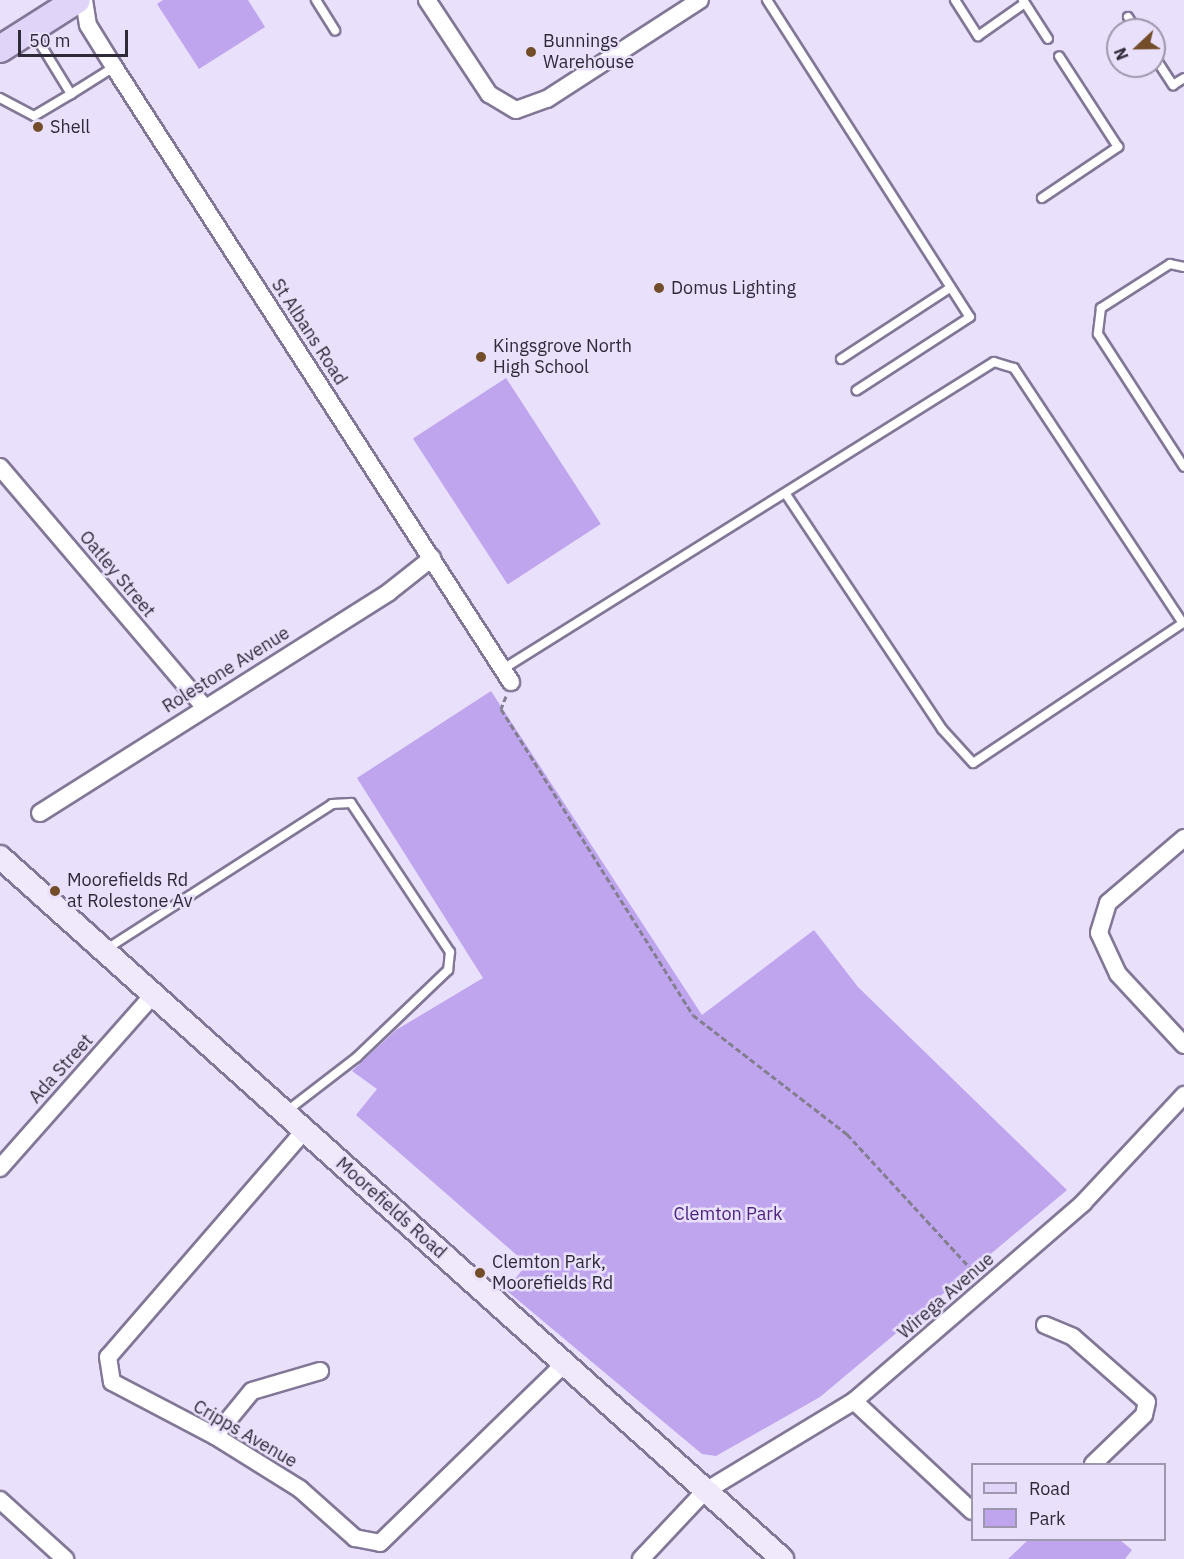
<!DOCTYPE html>
<style>
body{margin:0}
#map{position:relative;width:1184px;height:1559px;overflow:hidden;background:#e9e0fb;font-family:"IBM Plex Sans",sans-serif}
div>[style]{position:absolute}
.green>*{inset:0;background:#bfa5ee;transform-origin:0 0}
.path>*{height:3px;margin-top:-1.5px;transform-origin:0;background:repeating-linear-gradient(90deg,#847e91 0 6px,transparent 0 9px)}
.roads{filter:drop-shadow(2px 0 #827796) drop-shadow(-2px 0 #827796) drop-shadow(0 2px #827796) drop-shadow(0 -2px #827796)}
.lane>*{height:8px;margin:-4px;padding:0 4px;transform-origin:4px;border-radius:4px;background:#fff}
.street>*{height:16px;margin:-8px;padding:0 8px;transform-origin:8px;border-radius:8px;background:#fff}
.secondary>*{height:22px;margin:-11px;padding:0 11px;transform-origin:11px;border-radius:11px;background:#f0e9fb}
.primary>*{height:26px;margin:-13px;padding:0 13px;transform-origin:13px;border-radius:13px;background:#e0d4f8}
.dots>*{width:16px;height:16px;translate:-50% -50%;box-sizing:border-box;border:3px solid #e9e0fb;border-radius:50%}
span{translate:-50% -50%;white-space:nowrap;text-align:center;line-height:1.15;-webkit-text-stroke:5px #e9e0fb;paint-order:stroke}
.poi-label{font-size:18px;color:#2e2a37}
.left{translate:0 -50%;text-align:left}
.street-label{font-size:18px;color:#2e2a37}
.park-label{font-size:18px;color:#4d237f}
.legend{position:absolute;left:971px;top:1463px;width:195px;height:78px;box-sizing:border-box;background:#e9e0fb;border:2px solid #9e97ad;margin:0;padding:8px 10px;list-style:none;font-size:18px;color:#2e2a37}
.legend li{display:flex;align-items:center;gap:12px;height:30px}
.legend b{width:30px;border:2px solid #9e97ad}
.north{position:absolute;left:1106px;top:18px;width:60px;height:60px;box-sizing:border-box;background:#e9e0fb;border:2px solid #9e97ad;border-radius:50%;rotate:248deg;font-size:16px;font-weight:700;line-height:24px;text-align:center;color:#2e2a37}
.north::after{content:'';display:block;margin:auto;width:21px;height:27px;background:#734d29;clip-path:polygon(50% 0,100% 100%,50% 72%,0 100%)}
.scale{position:absolute;left:18px;top:30px;width:110px;height:27px;box-sizing:border-box;border:3px solid #2e2a37;border-top:0;padding-left:8px;font-size:18px;line-height:21px;white-space:nowrap;color:#2e2a37;-webkit-text-stroke:4px #e9e0fb;paint-order:stroke}
</style>
<div id="map">
<div class="green">
<div style="clip-path:polygon(163px 0,248px 0,265px 27px,199px 69px,157px 4px)"></div>
<div style="left:506px;top:378px;width:174px;height:111px;rotate:57deg"></div>
<div style="clip-path:polygon(491px 691px,702px 1015px,814px 930px,858px 987px,1067px 1190px,820px 1397px,716px 1456px,702px 1454px,506px 1290px,527px 1264px,356px 1115px,377px 1089px,352px 1071px,396px 1030px,483px 978px,357px 778px)"></div>
<div style="clip-path:polygon(1028px 1540px,1120px 1540px,1132px 1550px,1125px 1559px,1008px 1559px)"></div>
</div>
<div class="path">
<div style="left:506px;top:696px;width:14px;rotate:111deg"></div>
<div style="left:501px;top:709px;width:361px;rotate:57.9deg"></div>
<div style="left:693px;top:1015px;width:195px;rotate:37.7deg"></div>
<div style="left:847px;top:1134px;width:188px;rotate:47.4deg"></div>
</div>
<div class="roads">
<div class="lane">
<div style="left:316px;top:0;width:36px;rotate:58deg"></div>
<div style="left:767px;top:0;width:376px;rotate:57.4deg"></div>
<div style="left:970px;top:317px;width:135px;rotate:147.1deg"></div>
<div style="left:955px;top:0;width:43px;rotate:57.4deg"></div>
<div style="left:978px;top:36px;width:57px;rotate:-35.1deg"></div>
<div style="left:1023px;top:0;width:46px;rotate:57.3deg"></div>
<div style="left:1128px;top:17px;width:15px;rotate:58deg"></div>
<div style="left:33px;top:32px;width:73px;rotate:58.5deg"></div>
<div style="left:71px;top:94px;width:51px;rotate:-32.1deg"></div>
<div style="left:1154px;top:56px;width:35px;rotate:57deg"></div>
<div style="left:1173px;top:85px;width:13px;rotate:-32deg"></div>
<div style="left:0;top:98px;width:38px;rotate:28deg"></div>
<div style="left:34px;top:116px;width:43px;rotate:-30.7deg"></div>
<div style="left:1042px;top:198px;width:92px;rotate:-33.9deg"></div>
<div style="left:1118px;top:147px;width:108px;rotate:-123deg"></div>
<div style="left:1184px;top:267px;width:14px;rotate:-168deg"></div>
<div style="left:1170px;top:264px;width:82px;rotate:147.5deg"></div>
<div style="left:1101px;top:308px;width:26px;rotate:97deg"></div>
<div style="left:1098px;top:334px;width:158px;rotate:57.1deg"></div>
<div style="left:841px;top:359px;width:130px;rotate:-33.1deg"></div>
<div style="left:503px;top:669px;width:579px;rotate:-32.02deg"></div>
<div style="left:994px;top:362px;width:21px;rotate:17deg"></div>
<div style="left:1014px;top:368px;width:306px;rotate:56.5deg"></div>
<div style="left:1183px;top:623px;width:252px;rotate:146.3deg"></div>
<div style="left:973px;top:763px;width:46px;rotate:-132.4deg"></div>
<div style="left:942px;top:729px;width:283px;rotate:-123.6deg"></div>
<div style="left:105px;top:950px;width:270px;rotate:-32.7deg"></div>
<div style="left:332px;top:804px;width:19px;rotate:-3deg"></div>
<div style="left:351px;top:803px;width:179px;rotate:56.4deg"></div>
<div style="left:450px;top:952px;width:18px;rotate:96deg"></div>
<div style="left:448px;top:970px;width:126px;rotate:136.3deg"></div>
<div style="left:357px;top:1057px;width:88px;rotate:142.4deg"></div>
</div>
<div class="street">
<div style="left:84px;top:0;width:25px;rotate:81deg"></div>
<div style="left:88px;top:25px;width:49px;rotate:58.2deg"></div>
<div style="left:114px;top:67px;width:732px;rotate:57.16deg"></div>
<div style="left:427px;top:0;width:113px;rotate:56.6deg"></div>
<div style="left:489px;top:94px;width:31px;rotate:31deg"></div>
<div style="left:516px;top:110px;width:33px;rotate:-20deg"></div>
<div style="left:547px;top:99px;width:182px;rotate:-32.9deg"></div>
<div style="left:0;top:467px;width:315px;rotate:49.6deg"></div>
<div style="left:40px;top:813px;width:413px;rotate:-32.3deg"></div>
<div style="left:389px;top:592px;width:55px;rotate:-38.3deg"></div>
<div style="left:1184px;top:838px;width:100px;rotate:139.5deg"></div>
<div style="left:1108px;top:903px;width:31px;rotate:107deg"></div>
<div style="left:1099px;top:933px;width:45px;rotate:65.1deg"></div>
<div style="left:1118px;top:974px;width:97px;rotate:47.1deg"></div>
<div style="left:304px;top:1131px;width:299px;rotate:130.9deg"></div>
<div style="left:108px;top:1357px;width:25px;rotate:81deg"></div>
<div style="left:112px;top:1382px;width:116px;rotate:27.7deg"></div>
<div style="left:215px;top:1436px;width:100px;rotate:31.9deg"></div>
<div style="left:300px;top:1489px;width:74px;rotate:41.7deg"></div>
<div style="left:355px;top:1538px;width:25px;rotate:11deg"></div>
<div style="left:380px;top:1543px;width:255px;rotate:-44.2deg"></div>
<div style="left:0;top:1168px;width:230px;rotate:-48.5deg"></div>
<div style="left:1045px;top:1325px;width:30px;rotate:23deg"></div>
<div style="left:1073px;top:1337px;width:98px;rotate:41.3deg"></div>
<div style="left:1147px;top:1402px;width:13px;rotate:103deg"></div>
<div style="left:1144px;top:1415px;width:71px;rotate:136.1deg"></div>
<div style="left:854px;top:1401px;width:161px;rotate:43deg"></div>
<div style="left:215px;top:1436px;width:58px;rotate:-50.6deg"></div>
<div style="left:252px;top:1391px;width:71px;rotate:-16.4deg"></div>
<div style="left:0;top:1500px;width:88px;rotate:42.2deg"></div>
<div style="left:641px;top:1559px;width:92px;rotate:-46.8deg"></div>
<div style="left:704px;top:1492px;width:175px;rotate:-31.2deg"></div>
<div style="left:854px;top:1401px;width:303px;rotate:-40.8deg"></div>
<div style="left:1083px;top:1203px;width:148px;rotate:-46.9deg"></div>
</div>
<div class="secondary">
<div style="left:0;top:857px;width:1051px;rotate:41.91deg"></div>
</div>
<div class="primary">
<div style="left:0;top:49px;width:91px;rotate:-32.5deg"></div>
</div>
</div>
<div class="dots">
<div style="left:531px;top:52px;background:#734d29"></div>
<div style="left:38px;top:127px;background:#734d29"></div>
<div style="left:659px;top:288px;background:#734d29"></div>
<div style="left:481px;top:357px;background:#734d29"></div>
<div style="left:55px;top:891px;background:#734d29"></div>
<div style="left:480px;top:1273px;background:#734d29"></div>
</div>
<div class="poi-label">
<span class="left" style="left:543px;top:52px">Bunnings<br>Warehouse</span>
<span class="left" style="left:50px;top:127px">Shell</span>
<span class="left" style="left:671px;top:288px">Domus Lighting</span>
<span class="left" style="left:493px;top:357px">Kingsgrove North<br>High School</span>
<span class="left" style="left:67px;top:891px">Moorefields Rd<br>at Rolestone Av</span>
<span class="left" style="left:492px;top:1273px">Clemton Park,<br>Moorefields Rd</span>
</div>
<div class="street-label">
<span style="left:309px;top:332px;rotate:57deg">St Albans Road</span>
<span style="left:117px;top:574px;rotate:50deg">Oatley Street</span>
<span style="left:226px;top:670px;rotate:-32deg">Rolestone Avenue</span>
<span style="left:61px;top:1069px;rotate:-48deg">Ada Street</span>
<span style="left:391px;top:1208px;rotate:42deg">Moorefields Road</span>
<span style="left:946px;top:1296px;rotate:-41deg">Wirega Avenue</span>
<span style="left:245px;top:1434px;rotate:30deg">Cripps Avenue</span>
</div>
<div class="park-label">
<span style="left:728px;top:1214px">Clemton Park</span>
</div>
<ul class="legend">
<li><b style="height:8px;background:#e0d4f8"></b>Road</li>
<li><b style="height:16px;background:#bfa5ee"></b>Park</li>
</ul>
<div class="north">N</div>
<div class="scale">50 m</div>
</div>
